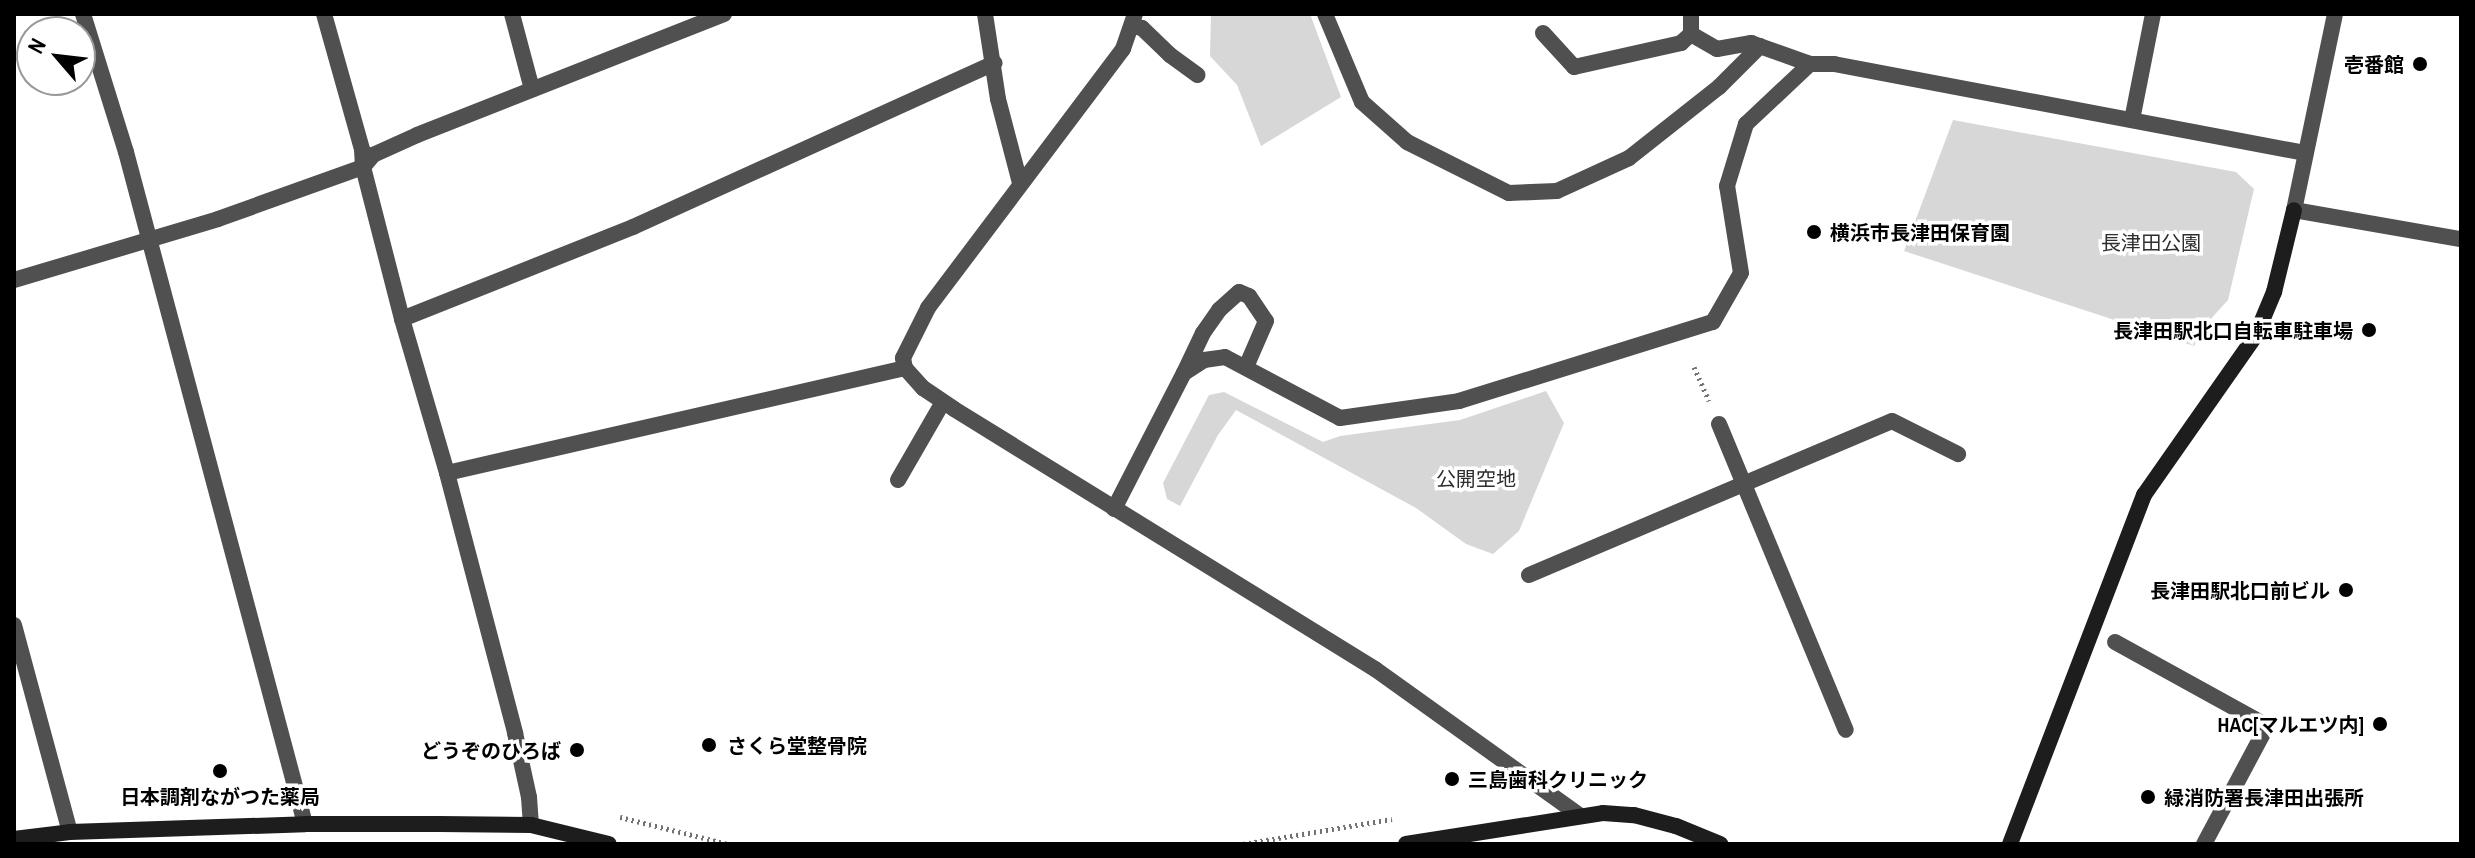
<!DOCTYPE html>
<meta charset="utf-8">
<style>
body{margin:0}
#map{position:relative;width:2475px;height:858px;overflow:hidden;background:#fff;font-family:"Archivo Narrow","Noto Sans JP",sans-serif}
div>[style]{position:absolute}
.green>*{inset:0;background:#d7d7d7}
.path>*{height:5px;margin-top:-2.5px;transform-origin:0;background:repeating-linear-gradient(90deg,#727272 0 2px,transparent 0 6px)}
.lane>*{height:16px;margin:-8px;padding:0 8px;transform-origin:8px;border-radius:8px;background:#505050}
.street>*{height:16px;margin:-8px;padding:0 8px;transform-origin:8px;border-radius:8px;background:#505050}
.secondary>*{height:16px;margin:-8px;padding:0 8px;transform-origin:8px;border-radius:8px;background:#1d1d1d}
.dots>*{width:22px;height:22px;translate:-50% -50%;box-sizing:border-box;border:4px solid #fff;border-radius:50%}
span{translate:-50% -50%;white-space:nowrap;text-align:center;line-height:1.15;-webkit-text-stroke:7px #fff;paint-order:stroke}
.poi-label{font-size:20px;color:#000;font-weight:700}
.right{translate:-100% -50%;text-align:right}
.left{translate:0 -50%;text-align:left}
.park-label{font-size:20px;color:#2e2e2e}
.frame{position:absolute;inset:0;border:16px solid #000;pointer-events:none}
.north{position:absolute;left:16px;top:16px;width:80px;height:80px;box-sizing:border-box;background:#fff;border:2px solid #999;border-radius:50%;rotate:298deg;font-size:22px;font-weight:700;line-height:32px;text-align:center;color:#000}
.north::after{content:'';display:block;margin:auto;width:28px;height:36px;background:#000;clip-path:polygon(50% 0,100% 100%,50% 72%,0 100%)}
</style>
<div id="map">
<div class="green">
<div style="clip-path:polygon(1211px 14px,1310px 14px,1341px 97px,1261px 146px,1237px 85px,1210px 56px)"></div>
<div style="clip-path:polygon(1953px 120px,2236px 172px,2254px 189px,2228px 300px,2208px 322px,2194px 346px,1904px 251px)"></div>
<div style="clip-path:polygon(1546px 391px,1564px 423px,1519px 531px,1493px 554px,1466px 544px,1416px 508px,1236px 410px,1218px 435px,1180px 506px,1167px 499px,1163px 483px,1209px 395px,1224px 392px,1323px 442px,1340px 436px,1460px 420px)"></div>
</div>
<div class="path">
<div style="left:1694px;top:367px;width:37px;rotate:66deg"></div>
<div style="left:620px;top:817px;width:111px;rotate:14deg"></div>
<div style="left:1243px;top:844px;width:151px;rotate:-9.5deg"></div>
</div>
<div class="lane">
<div style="left:1132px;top:26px;width:10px;rotate:11deg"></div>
<div style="left:1142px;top:28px;width:39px;rotate:44deg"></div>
<div style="left:1170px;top:55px;width:34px;rotate:36deg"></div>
<div style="left:1543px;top:33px;width:46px;rotate:47.6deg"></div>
<div style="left:1574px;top:67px;width:110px;rotate:-12.6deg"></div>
<div style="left:1681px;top:43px;width:13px;rotate:-42deg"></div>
<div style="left:1184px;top:373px;width:44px;rotate:-64.6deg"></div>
<div style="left:1203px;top:333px;width:28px;rotate:-55deg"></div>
<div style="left:1219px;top:310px;width:27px;rotate:-42deg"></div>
<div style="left:1239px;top:292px;width:11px;rotate:22deg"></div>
<div style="left:1249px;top:296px;width:30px;rotate:56deg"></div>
<div style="left:1266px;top:321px;width:50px;rotate:113.5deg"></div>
<div style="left:898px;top:480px;width:90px;rotate:-60deg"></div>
</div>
<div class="street">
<div style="left:83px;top:14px;width:145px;rotate:72.7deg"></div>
<div style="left:126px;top:152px;width:695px;rotate:75.08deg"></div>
<div style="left:324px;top:14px;width:140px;rotate:74.3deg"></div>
<div style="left:362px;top:149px;width:18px;rotate:87deg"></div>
<div style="left:363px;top:167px;width:157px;rotate:75.6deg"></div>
<div style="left:402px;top:319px;width:160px;rotate:73.7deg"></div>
<div style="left:447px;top:473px;width:269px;rotate:75.3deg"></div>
<div style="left:515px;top:733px;width:66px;rotate:77.7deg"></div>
<div style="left:529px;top:797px;width:28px;rotate:86deg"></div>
<div style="left:512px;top:14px;width:78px;rotate:75.1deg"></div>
<div style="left:985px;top:14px;width:86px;rotate:81.3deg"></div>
<div style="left:998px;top:99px;width:87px;rotate:75.3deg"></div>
<div style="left:1135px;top:14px;width:37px;rotate:109deg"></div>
<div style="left:1123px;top:49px;width:324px;rotate:127deg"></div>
<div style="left:928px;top:308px;width:56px;rotate:116.6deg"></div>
<div style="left:903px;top:358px;width:10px;rotate:79deg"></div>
<div style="left:905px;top:368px;width:27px;rotate:48deg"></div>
<div style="left:923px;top:388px;width:37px;rotate:34deg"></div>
<div style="left:954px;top:409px;width:495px;rotate:31.7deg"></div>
<div style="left:1375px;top:669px;width:251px;rotate:35.6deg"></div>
<div style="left:1325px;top:14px;width:95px;rotate:67.2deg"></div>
<div style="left:1362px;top:102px;width:60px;rotate:41.6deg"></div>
<div style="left:1407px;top:142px;width:114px;rotate:26.6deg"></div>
<div style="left:1509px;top:193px;width:48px;rotate:-2.4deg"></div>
<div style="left:1557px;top:191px;width:79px;rotate:-24.6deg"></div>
<div style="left:1629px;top:158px;width:115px;rotate:-38.3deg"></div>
<div style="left:1719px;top:87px;width:58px;rotate:-45deg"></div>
<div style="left:1691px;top:14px;width:20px;rotate:90deg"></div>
<div style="left:1691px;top:34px;width:30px;rotate:30deg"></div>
<div style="left:1717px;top:49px;width:35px;rotate:-10deg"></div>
<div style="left:1751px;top:43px;width:63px;rotate:19.6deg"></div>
<div style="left:2335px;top:14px;width:200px;rotate:101.8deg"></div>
<div style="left:2294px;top:210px;width:169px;rotate:9.9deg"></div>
<div style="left:2132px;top:120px;width:108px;rotate:-78.8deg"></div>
<div style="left:14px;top:280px;width:213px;rotate:-16.6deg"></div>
<div style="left:218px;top:219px;width:154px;rotate:-19.7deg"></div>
<div style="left:363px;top:167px;width:16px;rotate:-50deg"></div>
<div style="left:373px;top:155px;width:48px;rotate:-24.4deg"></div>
<div style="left:417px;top:135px;width:330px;rotate:-21.5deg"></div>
<div style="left:402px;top:319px;width:249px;rotate:-21.7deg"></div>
<div style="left:633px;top:227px;width:397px;rotate:-24.4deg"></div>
<div style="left:1719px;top:424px;width:331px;rotate:67.5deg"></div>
<div style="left:447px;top:473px;width:470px;rotate:-12.9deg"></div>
<div style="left:1114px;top:509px;width:153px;rotate:-62.8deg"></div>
<div style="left:1184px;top:373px;width:24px;rotate:-33deg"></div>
<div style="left:1204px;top:360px;width:21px;rotate:-8deg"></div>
<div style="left:1225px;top:357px;width:130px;rotate:27.9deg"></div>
<div style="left:1340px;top:418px;width:120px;rotate:-8.1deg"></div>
<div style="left:1459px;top:401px;width:266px;rotate:-17.3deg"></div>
<div style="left:1713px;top:322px;width:56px;rotate:-60.3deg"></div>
<div style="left:1741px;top:273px;width:88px;rotate:-99.1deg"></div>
<div style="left:1727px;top:186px;width:65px;rotate:-73deg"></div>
<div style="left:1746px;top:124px;width:88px;rotate:-43.2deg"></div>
<div style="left:1810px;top:64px;width:24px"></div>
<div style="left:1834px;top:64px;width:480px;rotate:10.7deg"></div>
<div style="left:1529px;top:575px;width:394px;rotate:-23deg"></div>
<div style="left:1892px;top:421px;width:74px;rotate:26.6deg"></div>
<div style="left:14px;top:625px;width:214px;rotate:74.9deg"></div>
<div style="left:2115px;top:642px;width:174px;rotate:28.9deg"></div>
<div style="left:2267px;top:726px;width:134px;rotate:118.1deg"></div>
</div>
<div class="secondary">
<div style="left:14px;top:839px;width:56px;rotate:-7.1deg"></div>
<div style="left:70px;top:832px;width:235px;rotate:-1.9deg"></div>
<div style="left:305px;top:824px;width:134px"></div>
<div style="left:439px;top:824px;width:92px;rotate:0.6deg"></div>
<div style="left:531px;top:825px;width:80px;rotate:13.7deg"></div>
<div style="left:1406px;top:844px;width:199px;rotate:-8.9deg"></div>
<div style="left:1603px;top:813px;width:31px;rotate:4deg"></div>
<div style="left:1634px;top:815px;width:43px;rotate:14.7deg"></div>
<div style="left:1676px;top:826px;width:48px;rotate:22.2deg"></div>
<div style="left:2010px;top:844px;width:374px;rotate:-69deg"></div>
<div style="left:2144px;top:495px;width:195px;rotate:-55deg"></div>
<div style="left:2256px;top:335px;width:47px;rotate:-67.3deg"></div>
<div style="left:2274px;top:292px;width:84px;rotate:-76.3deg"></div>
</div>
<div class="dots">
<div style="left:2420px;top:64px;background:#000"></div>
<div style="left:1814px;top:232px;background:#000"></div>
<div style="left:2369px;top:330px;background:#000"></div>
<div style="left:2346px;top:590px;background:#000"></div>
<div style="left:2380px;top:724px;background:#000"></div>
<div style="left:709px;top:745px;background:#000"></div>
<div style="left:577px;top:750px;background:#000"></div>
<div style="left:220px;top:771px;background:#000"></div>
<div style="left:1452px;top:779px;background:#000"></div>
<div style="left:2148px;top:797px;background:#000"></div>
</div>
<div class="poi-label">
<span class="right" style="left:2404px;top:64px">壱番館</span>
<span class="left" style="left:1830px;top:232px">横浜市長津田保育園</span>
<span class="right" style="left:2353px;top:330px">長津田駅北口自転車駐車場</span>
<span class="right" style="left:2330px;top:590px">長津田駅北口前ビル</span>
<span class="right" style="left:2364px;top:724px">HAC[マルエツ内]</span>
<span class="left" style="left:727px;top:745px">さくら堂整骨院</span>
<span class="right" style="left:561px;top:750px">どうぞのひろば</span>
<span class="left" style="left:1468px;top:779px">三島歯科クリニック</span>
<span style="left:220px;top:796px">日本調剤ながつた薬局</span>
<span class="left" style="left:2164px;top:797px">緑消防署長津田出張所</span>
</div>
<div class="park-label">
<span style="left:2151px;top:242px">長津田公園</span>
<span style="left:1476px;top:478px">公開空地</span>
</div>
<div class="frame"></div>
<div class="north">N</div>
</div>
